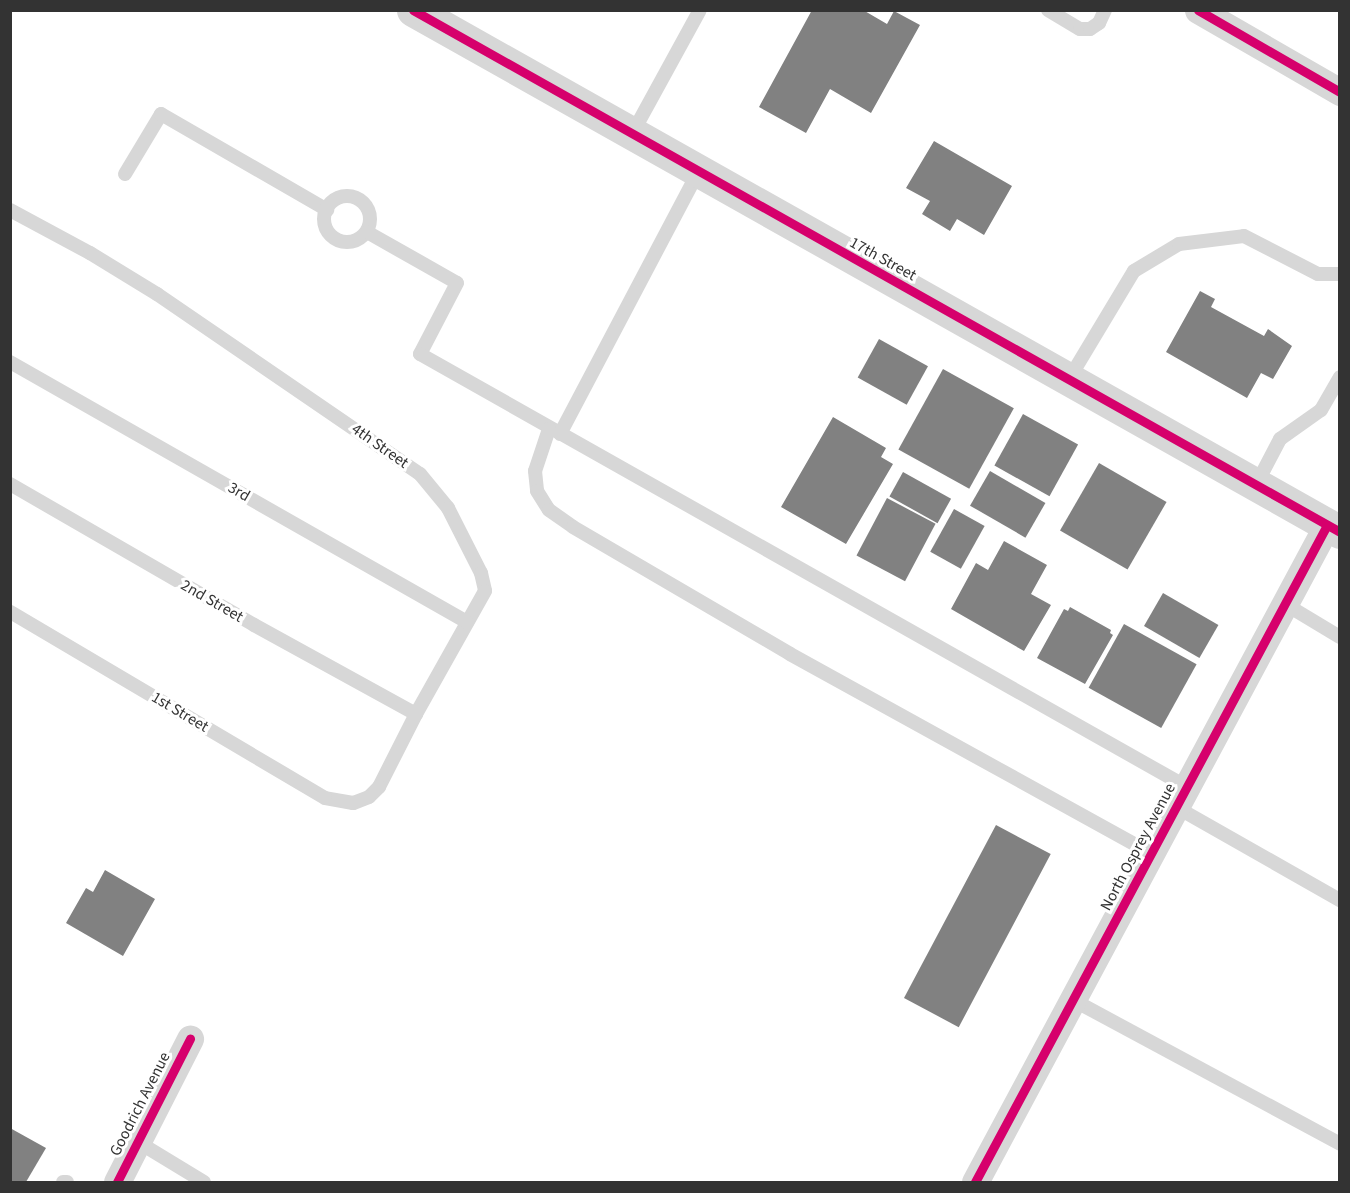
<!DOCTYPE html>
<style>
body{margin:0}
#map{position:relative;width:1350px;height:1193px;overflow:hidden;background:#fff;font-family:"Source Sans 3",sans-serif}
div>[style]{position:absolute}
.building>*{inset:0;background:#818181;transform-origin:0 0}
.service>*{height:14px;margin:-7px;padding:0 7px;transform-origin:7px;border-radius:7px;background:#d7d7d7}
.service>.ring{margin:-7px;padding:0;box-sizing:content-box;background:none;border:14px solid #d7d7d7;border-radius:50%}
.minor>*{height:27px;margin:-13.5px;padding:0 13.5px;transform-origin:13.5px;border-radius:13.5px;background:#d7d7d7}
.tertiary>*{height:33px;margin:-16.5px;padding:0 16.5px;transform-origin:16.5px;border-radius:16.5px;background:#d7d7d7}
.cycleway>*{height:9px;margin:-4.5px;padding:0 4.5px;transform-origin:4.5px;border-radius:4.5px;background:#d6006c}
span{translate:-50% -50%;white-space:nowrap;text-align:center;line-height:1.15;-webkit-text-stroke:6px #fff;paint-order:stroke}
.street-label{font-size:16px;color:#333}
.frame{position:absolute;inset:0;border:12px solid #333;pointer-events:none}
</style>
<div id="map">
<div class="building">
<div style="clip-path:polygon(812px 10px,863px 10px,887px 24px,894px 11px,920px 25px,871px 113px,830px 89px,806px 133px,759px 107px)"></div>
<div style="clip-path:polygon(934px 141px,1012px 186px,984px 235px,957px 219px,950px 231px,922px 214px,930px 201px,906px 188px)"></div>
<div style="clip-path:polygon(1200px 291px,1215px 299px,1211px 307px,1264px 336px,1268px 329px,1292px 346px,1273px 379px,1261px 373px,1247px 398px,1166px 352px)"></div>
<div style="left:879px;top:339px;width:56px;height:44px;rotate:29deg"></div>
<div style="left:943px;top:369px;width:81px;height:92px;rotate:29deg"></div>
<div style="left:1023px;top:414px;width:63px;height:59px;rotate:29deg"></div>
<div style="clip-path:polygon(833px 417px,886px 448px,881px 457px,893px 464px,846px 544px,781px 507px)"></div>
<div style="left:1099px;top:463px;width:78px;height:78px;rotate:30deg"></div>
<div style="left:990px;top:471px;width:64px;height:40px;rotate:30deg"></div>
<div style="left:903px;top:472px;width:55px;height:28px;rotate:29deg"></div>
<div style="left:887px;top:498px;width:55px;height:65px;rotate:28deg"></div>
<div style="left:954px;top:509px;width:35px;height:49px;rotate:29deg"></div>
<div style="clip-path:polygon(1004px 541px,1047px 565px,1031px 594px,1051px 605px,1024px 651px,951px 609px,976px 563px,988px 570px)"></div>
<div style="left:1163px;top:593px;width:64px;height:38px;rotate:30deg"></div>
<div style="clip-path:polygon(1070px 607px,1111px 630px,1110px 633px,1113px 635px,1085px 684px,1037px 658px,1064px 609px,1068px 611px)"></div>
<div style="left:1124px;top:624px;width:83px;height:73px;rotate:29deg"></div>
<div style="left:996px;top:825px;width:62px;height:196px;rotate:28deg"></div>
<div style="clip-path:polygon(105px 870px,155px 899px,123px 956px,66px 923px,86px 888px,93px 892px)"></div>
<div style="clip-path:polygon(10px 1128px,46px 1148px,26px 1182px,10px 1182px)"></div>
</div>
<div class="service">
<div style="left:1048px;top:10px;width:37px;rotate:31deg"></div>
<div style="left:1080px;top:29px;width:10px"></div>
<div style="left:1090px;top:29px;width:11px;rotate:-34deg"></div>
<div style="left:1099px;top:23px;width:14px;rotate:-65deg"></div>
<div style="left:632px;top:134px;width:141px;rotate:-61.3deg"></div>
<div style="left:125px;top:174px;width:70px;rotate:-59deg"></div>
<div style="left:161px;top:114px;width:192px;rotate:30deg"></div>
<div class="ring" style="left:324px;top:196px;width:32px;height:32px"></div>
<div style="left:10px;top:210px;width:91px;rotate:28.3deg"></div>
<div style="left:90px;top:253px;width:79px;rotate:31.5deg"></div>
<div style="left:157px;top:294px;width:319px;rotate:34.4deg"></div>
<div style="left:420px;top:474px;width:44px;rotate:50.5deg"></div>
<div style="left:448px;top:508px;width:73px;rotate:63.1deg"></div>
<div style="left:481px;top:573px;width:18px;rotate:77deg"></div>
<div style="left:485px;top:591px;width:141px;rotate:119.3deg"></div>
<div style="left:416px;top:714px;width:82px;rotate:116.9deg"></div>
<div style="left:379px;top:787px;width:14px;rotate:135deg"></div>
<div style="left:369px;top:797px;width:17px;rotate:159deg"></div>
<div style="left:353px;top:803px;width:28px;rotate:-170deg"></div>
<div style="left:325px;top:798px;width:366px;rotate:-149.4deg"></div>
<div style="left:367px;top:232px;width:103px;rotate:29.5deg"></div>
<div style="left:457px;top:283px;width:80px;rotate:117.5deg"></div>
<div style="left:420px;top:354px;width:881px;rotate:29.45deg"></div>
<div style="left:10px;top:362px;width:526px;rotate:29.64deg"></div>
<div style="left:1069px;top:379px;width:126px;rotate:-59deg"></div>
<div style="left:1134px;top:271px;width:52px;rotate:-31deg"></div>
<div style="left:1179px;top:244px;width:65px;rotate:-7deg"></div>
<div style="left:1244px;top:236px;width:83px;rotate:27.2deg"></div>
<div style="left:1318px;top:274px;width:22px"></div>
<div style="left:549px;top:429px;width:44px;rotate:108.4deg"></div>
<div style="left:535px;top:471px;width:20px;rotate:84deg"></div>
<div style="left:537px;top:491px;width:22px;rotate:58deg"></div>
<div style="left:549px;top:510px;width:29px;rotate:35deg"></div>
<div style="left:573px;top:527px;width:251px;rotate:30.3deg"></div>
<div style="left:790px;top:654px;width:412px;rotate:28.9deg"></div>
<div style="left:560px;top:434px;width:296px;rotate:-62.2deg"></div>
<div style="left:10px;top:484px;width:282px;rotate:30deg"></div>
<div style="left:254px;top:625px;width:185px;rotate:28.8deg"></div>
<div style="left:1256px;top:485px;width:52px;rotate:-62.4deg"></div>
<div style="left:1280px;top:439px;width:50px;rotate:-35.3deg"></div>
<div style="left:1321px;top:410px;width:38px;rotate:-60deg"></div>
<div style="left:1285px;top:604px;width:64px;rotate:31deg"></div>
<div style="left:1176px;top:807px;width:189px;rotate:29.6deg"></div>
<div style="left:1073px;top:1000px;width:303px;rotate:28.3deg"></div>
<div style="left:138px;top:1142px;width:77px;rotate:31.2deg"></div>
<div style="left:63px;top:1182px;width:4px"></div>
</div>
<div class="minor">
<div style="left:1198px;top:10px;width:164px;rotate:30deg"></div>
<div style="left:117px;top:1182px;width:161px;rotate:-63deg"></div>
<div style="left:975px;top:1182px;width:745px;rotate:-61.82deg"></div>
</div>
<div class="tertiary">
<div style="left:413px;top:10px;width:1064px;rotate:29.38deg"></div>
</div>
<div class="cycleway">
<div style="left:413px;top:10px;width:1064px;rotate:29.38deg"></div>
<div style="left:1198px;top:10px;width:164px;rotate:30deg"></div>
<div style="left:117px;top:1182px;width:161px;rotate:-63deg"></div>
<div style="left:975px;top:1182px;width:745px;rotate:-61.82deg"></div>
</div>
<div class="street-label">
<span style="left:883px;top:259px;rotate:29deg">17th Street</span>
<span style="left:380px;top:446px;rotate:35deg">4th Street</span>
<span style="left:239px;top:492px;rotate:30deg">3rd</span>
<span style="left:212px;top:601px;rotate:30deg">2nd Street</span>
<span style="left:180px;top:712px;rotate:31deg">1st Street</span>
<span style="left:1138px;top:847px;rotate:-62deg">North Osprey Avenue</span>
<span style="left:140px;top:1104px;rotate:-63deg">Goodrich Avenue</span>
</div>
<div class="frame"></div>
</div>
